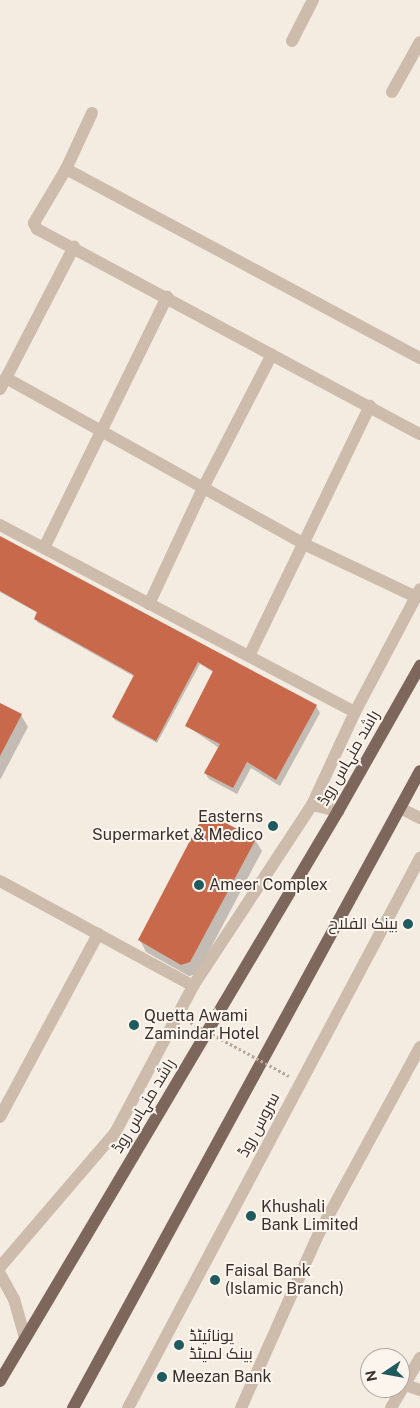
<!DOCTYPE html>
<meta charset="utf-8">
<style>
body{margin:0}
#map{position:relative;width:420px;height:1408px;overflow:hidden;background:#f4ebe1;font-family:"Public Sans",Cairo,sans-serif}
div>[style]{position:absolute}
.shadow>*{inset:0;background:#0003}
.building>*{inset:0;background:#c8694b}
.minor>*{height:12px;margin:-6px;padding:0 6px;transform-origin:6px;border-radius:6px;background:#cdbbac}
.primary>*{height:12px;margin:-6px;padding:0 6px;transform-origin:6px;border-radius:6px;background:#7d675c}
.path-bridge>*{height:3px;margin-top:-1.5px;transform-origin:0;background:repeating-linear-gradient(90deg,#b9a596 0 2.5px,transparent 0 5px)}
.dots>*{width:14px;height:14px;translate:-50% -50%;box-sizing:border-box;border:2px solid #fbf5ee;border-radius:50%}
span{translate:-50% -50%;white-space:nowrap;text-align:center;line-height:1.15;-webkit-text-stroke:4px #fbf5ee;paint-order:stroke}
.street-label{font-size:16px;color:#3b302b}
.poi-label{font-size:16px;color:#3b302b}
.right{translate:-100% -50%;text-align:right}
.left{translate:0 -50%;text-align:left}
.north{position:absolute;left:360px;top:1348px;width:50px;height:50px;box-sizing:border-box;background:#fbf5ee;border:1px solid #aea6a0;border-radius:50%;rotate:258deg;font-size:14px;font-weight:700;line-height:20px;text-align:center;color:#3b302b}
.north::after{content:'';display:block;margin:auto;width:18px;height:22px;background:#1f5a5e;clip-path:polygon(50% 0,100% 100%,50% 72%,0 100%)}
</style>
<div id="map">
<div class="shadow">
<div style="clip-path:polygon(0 537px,316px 706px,320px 713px,280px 786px,251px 768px,237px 794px,209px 779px,205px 773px,219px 748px,187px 726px,213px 672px,200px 664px,157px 743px,115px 720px,113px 717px,135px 677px,37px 622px,38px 613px,0 592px)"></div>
<div style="clip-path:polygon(0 704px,21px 715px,28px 727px,0 780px)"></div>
<div style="clip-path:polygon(255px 840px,262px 851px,197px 974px,189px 976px,146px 952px,140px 940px)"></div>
</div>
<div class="building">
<div style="clip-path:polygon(0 536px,317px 705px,276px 780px,247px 762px,233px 788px,204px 773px,220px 744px,185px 726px,213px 671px,198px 662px,156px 741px,112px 717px,134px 675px,34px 619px,37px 612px,0 591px)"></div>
<div style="clip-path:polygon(0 703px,22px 714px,0 756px)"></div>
<div style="clip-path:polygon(205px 812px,256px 839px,190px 962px,181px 965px,138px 940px)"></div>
</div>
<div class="minor">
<div style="left:292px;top:41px;width:46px;rotate:-62.9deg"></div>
<div style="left:392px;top:92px;width:57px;rotate:-60.8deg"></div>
<div style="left:92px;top:113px;width:62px;rotate:114.9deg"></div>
<div style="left:66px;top:169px;width:63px;rotate:120.7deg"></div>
<div style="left:34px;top:223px;width:7px;rotate:63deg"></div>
<div style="left:37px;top:229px;width:434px;rotate:28.2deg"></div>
<div style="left:66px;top:169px;width:401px;rotate:28.1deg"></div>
<div style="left:6px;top:378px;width:148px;rotate:-62.6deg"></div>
<div style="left:0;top:389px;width:13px;rotate:-61deg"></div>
<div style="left:6px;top:378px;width:341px;rotate:29.1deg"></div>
<div style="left:304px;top:544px;width:124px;rotate:25.3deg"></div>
<div style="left:0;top:525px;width:401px;rotate:27.8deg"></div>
<div style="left:44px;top:548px;width:280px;rotate:-63.9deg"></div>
<div style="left:149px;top:604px;width:130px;rotate:-65deg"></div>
<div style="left:204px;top:486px;width:148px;rotate:-62.7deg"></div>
<div style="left:249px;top:656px;width:278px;rotate:-64.2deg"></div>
<div style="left:312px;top:805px;width:27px;rotate:13deg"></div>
<div style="left:400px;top:808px;width:22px;rotate:27deg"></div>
<div style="left:0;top:881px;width:220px;rotate:28.5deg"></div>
<div style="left:0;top:1117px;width:208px;rotate:-61.8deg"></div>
<div style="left:115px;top:1133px;width:27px;rotate:36deg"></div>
<div style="left:0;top:1267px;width:177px;rotate:-49.4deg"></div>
<div style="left:115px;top:1133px;width:166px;rotate:-62deg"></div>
<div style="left:193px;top:986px;width:217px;rotate:-56.7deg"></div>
<div style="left:312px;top:805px;width:102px;rotate:-65.2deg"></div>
<div style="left:355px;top:712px;width:139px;rotate:-62.1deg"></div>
<div style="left:0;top:1274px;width:29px;rotate:61deg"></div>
<div style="left:14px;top:1299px;width:41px;rotate:74.2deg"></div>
<div style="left:406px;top:1385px;width:15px;rotate:20deg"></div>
<div style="left:128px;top:1408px;width:623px;rotate:-62.04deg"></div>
<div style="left:241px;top:1408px;width:189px;rotate:-66deg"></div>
<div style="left:318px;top:1235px;width:214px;rotate:-61.5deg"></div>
<div style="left:391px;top:1408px;width:58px;rotate:-59.9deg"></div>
</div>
<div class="primary">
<div style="left:0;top:1381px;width:663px;rotate:-59.33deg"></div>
<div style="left:338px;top:811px;width:167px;rotate:-60.5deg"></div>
<div style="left:73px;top:1408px;width:725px;rotate:-61.42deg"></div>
</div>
<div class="path-bridge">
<div style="left:186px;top:1020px;width:117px;rotate:28.5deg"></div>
</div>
<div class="dots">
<div style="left:273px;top:826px;background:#1f5a5e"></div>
<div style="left:199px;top:885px;background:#1f5a5e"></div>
<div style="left:408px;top:924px;background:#1f5a5e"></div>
<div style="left:134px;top:1025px;background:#1f5a5e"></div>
<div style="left:251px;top:1216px;background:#1f5a5e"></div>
<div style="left:215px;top:1280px;background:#1f5a5e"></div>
<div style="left:179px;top:1345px;background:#1f5a5e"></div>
<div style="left:162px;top:1377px;background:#1f5a5e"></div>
</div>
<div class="street-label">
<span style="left:349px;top:758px;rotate:-60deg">راشد منہاس روڈ</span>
<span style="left:144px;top:1106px;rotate:-59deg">راشد منہاس روڈ</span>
<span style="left:259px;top:1125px;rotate:-62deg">سروس روڈ</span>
</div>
<div class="poi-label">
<span class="right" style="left:263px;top:826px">Easterns<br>Supermarket &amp; Medico</span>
<span class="left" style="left:209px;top:885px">Ameer Complex</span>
<span class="right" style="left:398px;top:924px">بینک الفلاح</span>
<span class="left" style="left:144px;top:1025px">Quetta Awami<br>Zamindar Hotel</span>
<span class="left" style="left:261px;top:1216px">Khushali<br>Bank Limited</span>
<span class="left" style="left:225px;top:1280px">Faisal Bank<br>(Islamic Branch)</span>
<span class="left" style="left:189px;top:1345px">یونائیٹڈ<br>بینک لمیٹڈ</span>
<span class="left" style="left:172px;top:1377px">Meezan Bank</span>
</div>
<div class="north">N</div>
</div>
